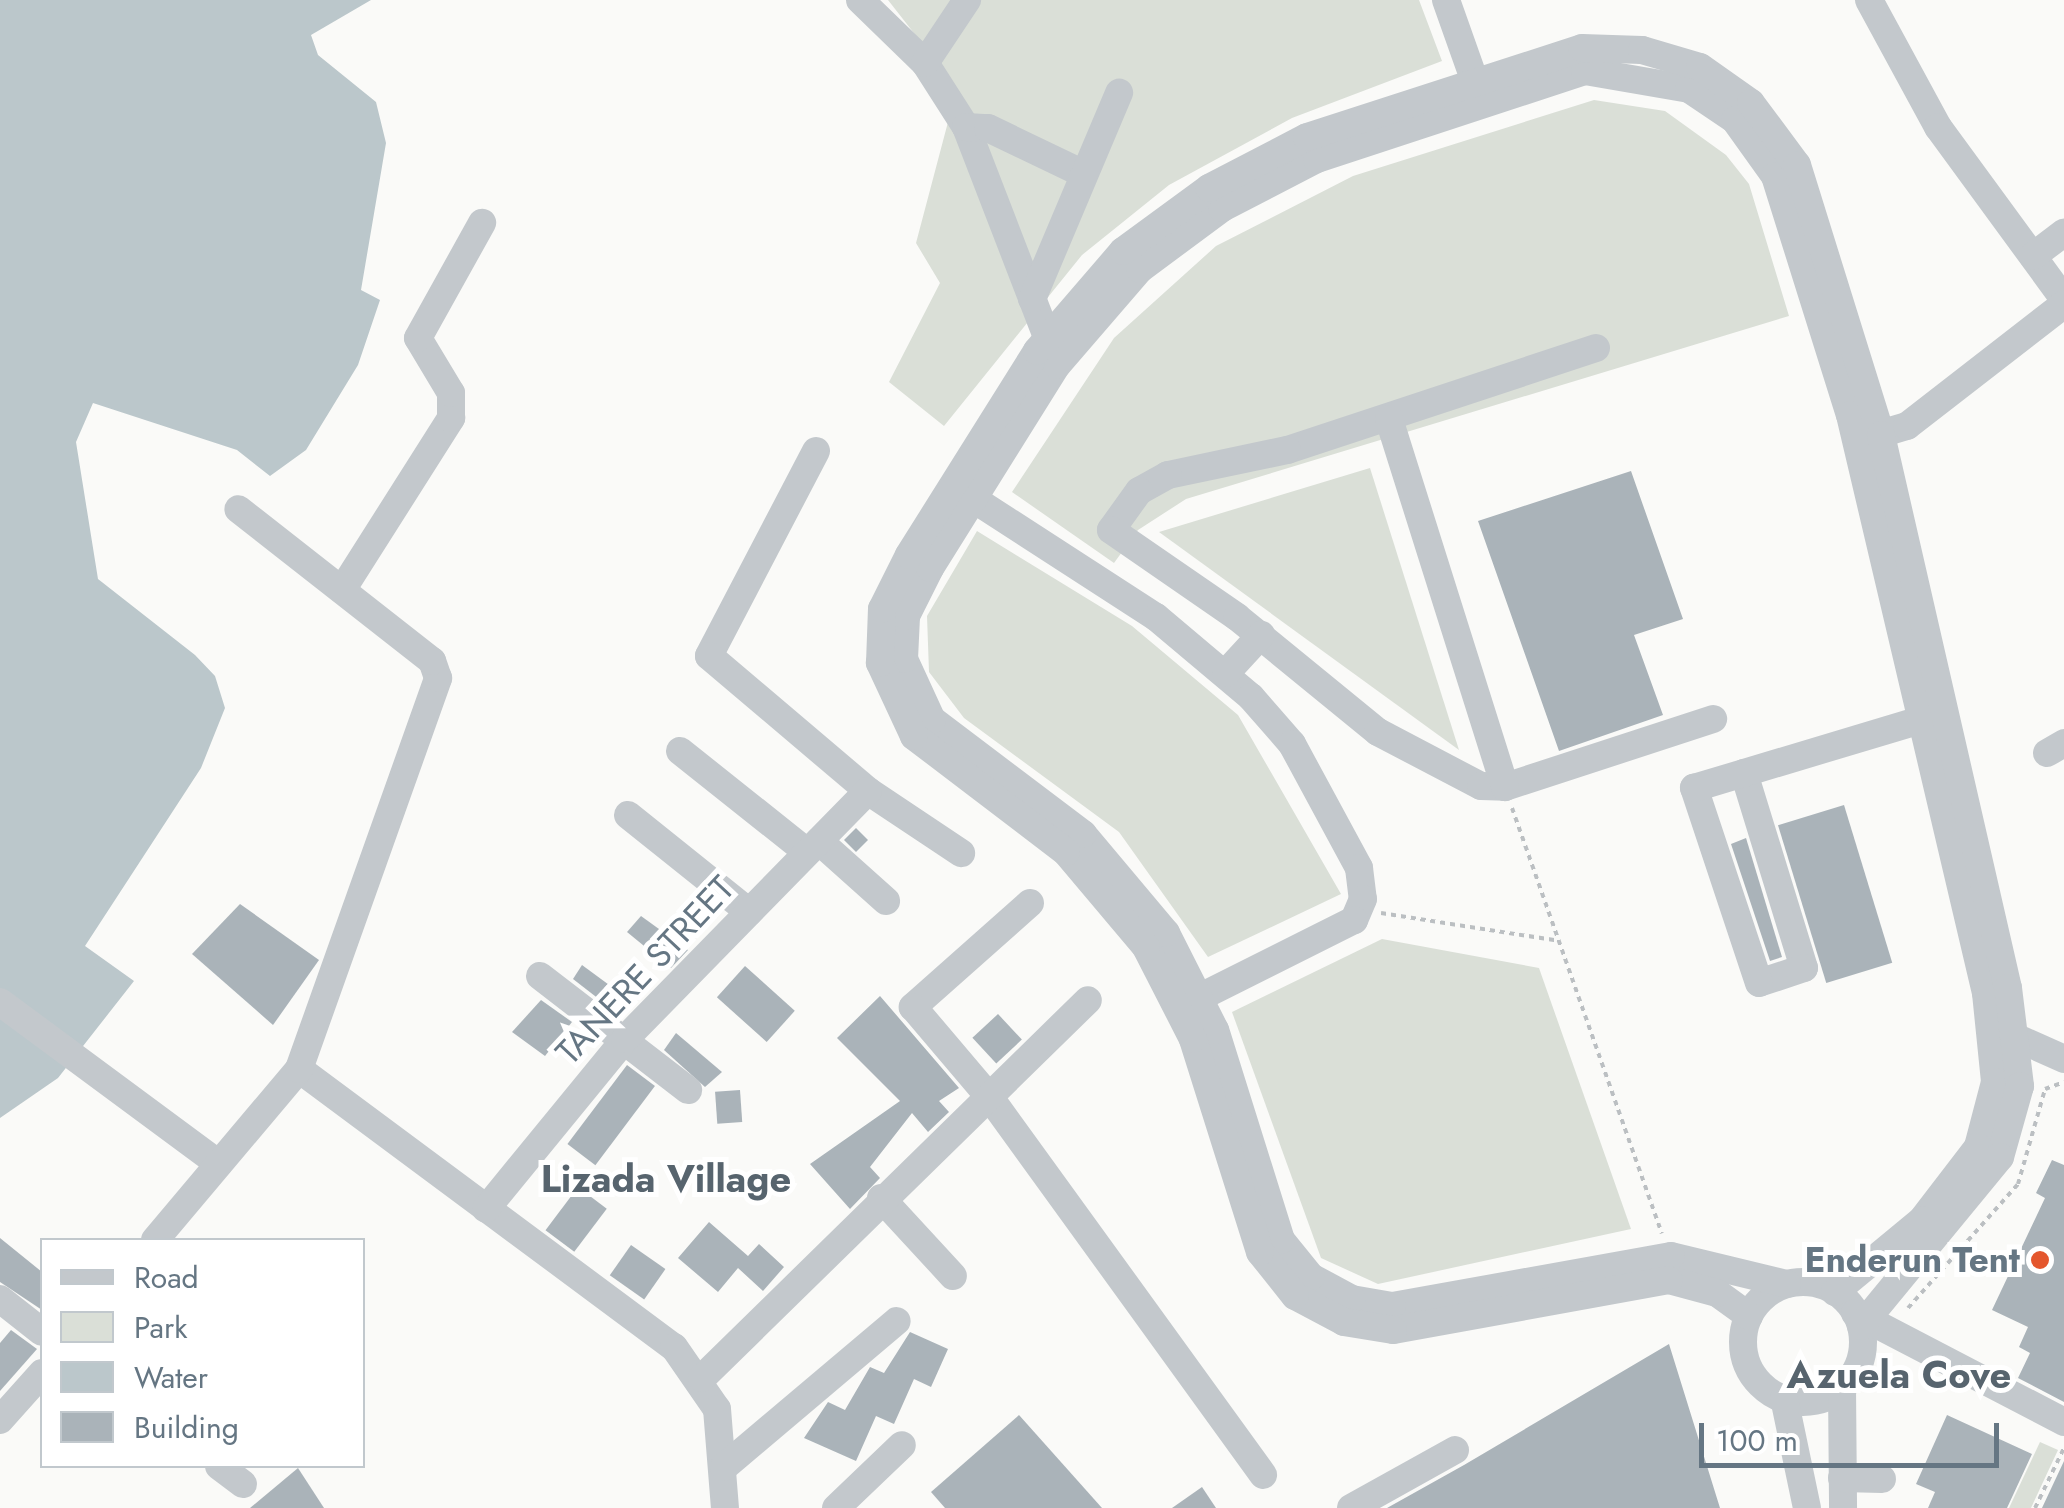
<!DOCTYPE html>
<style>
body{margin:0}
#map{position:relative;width:2064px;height:1508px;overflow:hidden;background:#fafaf8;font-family:Jost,sans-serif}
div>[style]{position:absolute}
.green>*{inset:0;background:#dadfd7}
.water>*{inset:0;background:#bbc7cb}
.building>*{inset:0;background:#aab3b9;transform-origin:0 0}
.path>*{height:4px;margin-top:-2px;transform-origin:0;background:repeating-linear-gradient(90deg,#bbbfc2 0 5px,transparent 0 10px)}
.minor>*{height:28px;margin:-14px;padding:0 14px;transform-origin:14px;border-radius:14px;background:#c3c8cc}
.minor>.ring{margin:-14px;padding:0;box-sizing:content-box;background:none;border:28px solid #c3c8cc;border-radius:50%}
.dots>*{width:28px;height:28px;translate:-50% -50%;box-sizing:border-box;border:5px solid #fff;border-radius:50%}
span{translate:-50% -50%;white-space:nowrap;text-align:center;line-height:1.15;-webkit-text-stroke:10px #fff;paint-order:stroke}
.street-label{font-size:35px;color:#657683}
.poi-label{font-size:35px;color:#657683;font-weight:700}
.right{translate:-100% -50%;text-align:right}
.neighbourhood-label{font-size:38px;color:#57646e;font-weight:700}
.legend{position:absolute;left:40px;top:1238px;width:325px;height:230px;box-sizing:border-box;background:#fff;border:2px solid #c1c8cd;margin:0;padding:12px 18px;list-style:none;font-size:30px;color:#657683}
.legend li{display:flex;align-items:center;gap:20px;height:50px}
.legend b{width:50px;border:2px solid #c1c8cd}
.scale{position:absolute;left:1699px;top:1423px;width:300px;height:45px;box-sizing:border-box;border:5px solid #657683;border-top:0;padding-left:12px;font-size:30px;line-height:35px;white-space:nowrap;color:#657683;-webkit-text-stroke:8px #fff;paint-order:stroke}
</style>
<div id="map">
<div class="green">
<div style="clip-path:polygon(888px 0,1419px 0,1442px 61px,1292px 118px,1169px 185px,1082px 255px,944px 426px,889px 382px,940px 283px,916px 243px,957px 88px)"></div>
<div style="clip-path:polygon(1594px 100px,1665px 111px,1726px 155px,1749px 184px,1789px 316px,1186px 499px,1138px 530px,1114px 563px,1012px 492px,1114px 338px,1216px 246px,1353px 176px)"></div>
<div style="clip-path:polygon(1370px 468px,1459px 750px,1159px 532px)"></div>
<div style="clip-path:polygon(977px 531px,1132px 626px,1238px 715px,1341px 894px,1208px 957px,1119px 832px,964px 718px,929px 672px,927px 616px)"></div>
<div style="clip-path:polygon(1382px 939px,1539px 968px,1631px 1229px,1378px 1284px,1321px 1258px,1232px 1012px)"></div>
<div style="clip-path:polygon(2040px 1442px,2058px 1450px,2031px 1508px,2009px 1508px)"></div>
</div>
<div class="water">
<div style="clip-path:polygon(0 0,371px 0,311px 35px,318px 55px,376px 102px,386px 143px,361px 290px,380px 300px,358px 365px,306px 450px,270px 476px,237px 450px,93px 403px,76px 442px,98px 579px,195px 655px,215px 676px,225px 708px,201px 768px,85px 946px,134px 981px,58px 1078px,0 1118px)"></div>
</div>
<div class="building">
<div style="clip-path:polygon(1631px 471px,1683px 619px,1634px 635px,1663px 715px,1559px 751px,1478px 521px)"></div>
<div style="left:1844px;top:805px;width:165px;height:69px;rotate:73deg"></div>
<div style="left:856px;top:828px;width:17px;height:17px;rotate:45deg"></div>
<div style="clip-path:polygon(1746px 838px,1782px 957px,1770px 961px,1731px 844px)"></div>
<div style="clip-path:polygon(240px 904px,319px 960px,273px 1025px,192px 954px)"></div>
<div style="clip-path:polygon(641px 916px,688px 950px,671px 968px,627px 932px)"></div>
<div style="clip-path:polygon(582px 965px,635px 1004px,622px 1017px,573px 979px)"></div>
<div style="left:745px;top:966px;width:67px;height:42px;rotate:42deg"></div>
<div style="clip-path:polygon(880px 996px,959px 1088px,939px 1101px,949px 1112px,928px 1132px,912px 1113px,870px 1167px,880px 1178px,850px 1209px,810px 1164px,900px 1101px,837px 1038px)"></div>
<div style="clip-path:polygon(541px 1000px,572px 1022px,545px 1056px,512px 1032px)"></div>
<div style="left:998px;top:1014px;width:35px;height:35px;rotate:47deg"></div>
<div style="clip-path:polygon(676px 1033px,722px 1072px,705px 1087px,664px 1050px)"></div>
<div style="left:627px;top:1065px;width:35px;height:99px;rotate:37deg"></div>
<div style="left:740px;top:1090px;width:32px;height:25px;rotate:86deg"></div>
<div style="clip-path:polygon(2052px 1160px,2064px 1165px,2064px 1402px,2018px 1378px,2030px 1353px,2019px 1347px,2028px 1327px,1992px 1310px,2045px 1198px,2036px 1193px)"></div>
<div style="left:578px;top:1187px;width:36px;height:54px;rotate:37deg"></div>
<div style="clip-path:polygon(709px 1222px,748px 1256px,759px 1244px,784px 1267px,763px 1291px,738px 1268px,718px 1292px,678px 1258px)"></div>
<div style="clip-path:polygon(0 1238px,42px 1272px,42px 1310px,0 1282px)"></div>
<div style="left:631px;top:1245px;width:42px;height:37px;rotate:35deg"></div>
<div style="clip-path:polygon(11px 1330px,37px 1349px,0 1391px,0 1343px)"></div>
<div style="clip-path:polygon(910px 1332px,948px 1349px,931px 1387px,914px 1379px,894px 1424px,876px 1416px,856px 1461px,804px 1438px,828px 1402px,845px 1410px,870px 1367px,884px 1373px)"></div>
<div style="clip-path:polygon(1669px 1344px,1720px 1508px,1387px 1508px,1464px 1465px)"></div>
<div style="clip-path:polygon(1019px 1415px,1102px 1508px,945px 1508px,931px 1492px)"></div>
<div style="clip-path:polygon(1947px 1415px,2032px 1454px,2007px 1508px,1928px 1508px,1935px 1492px,1916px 1484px)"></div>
<div style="clip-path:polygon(2064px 1461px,2064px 1508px,2042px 1508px)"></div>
<div style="clip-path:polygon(298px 1468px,324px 1508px,250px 1508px)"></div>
<div style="clip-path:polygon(1202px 1487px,1216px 1508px,1172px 1508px)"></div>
</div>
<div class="path">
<div style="left:1512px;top:808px;width:451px;rotate:70.6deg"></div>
<div style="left:1381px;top:913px;width:180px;rotate:8.9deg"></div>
<div style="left:2045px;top:1089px;width:20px;rotate:-20deg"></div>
<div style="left:1908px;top:1308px;width:166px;rotate:-48.4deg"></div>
<div style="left:2018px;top:1184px;width:99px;rotate:-74.1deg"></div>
<div style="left:2035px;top:1508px;width:67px;rotate:-64.2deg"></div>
</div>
<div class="minor">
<div style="left:860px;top:0;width:91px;rotate:44.1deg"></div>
<div style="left:925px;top:63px;width:76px;rotate:57.4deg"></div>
<div style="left:966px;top:127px;width:225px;rotate:68.9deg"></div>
<div style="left:1446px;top:0;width:102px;rotate:70.5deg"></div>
<div style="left:1869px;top:0;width:145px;rotate:61.5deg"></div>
<div style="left:1938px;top:127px;width:213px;rotate:53.8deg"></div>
<div style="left:925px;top:63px;width:76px;rotate:-56.3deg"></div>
<div style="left:966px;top:127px;width:22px;rotate:3deg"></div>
<div style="left:988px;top:128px;width:106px;rotate:25.6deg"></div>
<div style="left:2033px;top:256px;width:39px;rotate:-37deg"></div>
<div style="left:1032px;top:299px;width:224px;rotate:-67.1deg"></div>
<div style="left:1596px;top:348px;width:325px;rotate:161.7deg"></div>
<div style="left:1287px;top:450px;width:122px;rotate:168.1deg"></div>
<div style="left:1168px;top:475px;width:33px;rotate:151deg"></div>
<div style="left:1139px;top:491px;width:48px;rotate:125.7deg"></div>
<div style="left:1111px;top:530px;width:153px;rotate:34.6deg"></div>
<div style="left:1237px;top:617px;width:182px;rotate:39.2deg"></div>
<div style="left:1378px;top:732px;width:116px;rotate:27.7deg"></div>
<div style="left:1481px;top:786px;width:24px;rotate:2deg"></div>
<div style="left:1505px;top:787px;width:219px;rotate:-18.1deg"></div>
<div style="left:1389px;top:419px;width:386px;rotate:72.5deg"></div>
<div style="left:1863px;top:439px;width:46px;rotate:-16.5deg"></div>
<div style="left:1907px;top:426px;width:199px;rotate:-37.8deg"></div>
<div style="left:816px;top:451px;width:231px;rotate:117.6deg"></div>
<div style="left:709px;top:656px;width:209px;rotate:40.3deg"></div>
<div style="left:868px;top:791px;width:112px;rotate:33.7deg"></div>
<div style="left:958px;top:489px;width:236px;rotate:32.9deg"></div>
<div style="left:1156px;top:617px;width:124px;rotate:40.1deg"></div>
<div style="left:1251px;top:697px;width:62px;rotate:48.9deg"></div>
<div style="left:1292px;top:744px;width:141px;rotate:61.6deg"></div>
<div style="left:1359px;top:868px;width:31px;rotate:83deg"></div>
<div style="left:1363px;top:899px;width:23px;rotate:113deg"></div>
<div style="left:1354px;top:920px;width:188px;rotate:153.4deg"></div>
<div style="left:342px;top:590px;width:204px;rotate:-57.6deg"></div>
<div style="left:451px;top:418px;width:25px;rotate:-90deg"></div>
<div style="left:451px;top:393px;width:64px;rotate:-121deg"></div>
<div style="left:418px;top:338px;width:132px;rotate:-60.9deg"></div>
<div style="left:1226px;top:673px;width:52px;rotate:-47.4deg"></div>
<div style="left:680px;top:751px;width:162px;rotate:38.5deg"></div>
<div style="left:2047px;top:753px;width:20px;rotate:-30deg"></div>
<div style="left:1744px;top:773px;width:204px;rotate:72.9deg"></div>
<div style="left:1804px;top:968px;width:47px;rotate:161.6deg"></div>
<div style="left:1759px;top:983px;width:206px;rotate:-108.4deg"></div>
<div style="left:1694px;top:788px;width:255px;rotate:-16.7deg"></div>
<div style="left:628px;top:815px;width:155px;rotate:38.7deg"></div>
<div style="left:819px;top:841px;width:90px;rotate:41.8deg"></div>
<div style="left:1030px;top:903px;width:157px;rotate:138.4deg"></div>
<div style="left:913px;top:1007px;width:121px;rotate:49.7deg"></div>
<div style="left:991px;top:1099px;width:464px;rotate:54.1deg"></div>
<div style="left:540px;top:976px;width:187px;rotate:37.6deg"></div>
<div style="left:0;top:1002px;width:272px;rotate:36.5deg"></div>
<div style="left:2004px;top:1032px;width:66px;rotate:24.2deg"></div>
<div style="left:299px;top:1069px;width:467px;rotate:36.6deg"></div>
<div style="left:674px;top:1347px;width:75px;rotate:55.3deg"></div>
<div style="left:717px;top:1409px;width:99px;rotate:85.4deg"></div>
<div style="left:881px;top:1198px;width:106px;rotate:47.3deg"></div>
<div style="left:486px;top:1209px;width:220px;rotate:-50.7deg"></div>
<div style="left:625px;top:1039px;width:347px;rotate:-45.6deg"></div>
<div style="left:155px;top:1240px;width:224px;rotate:-49.9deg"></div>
<div style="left:299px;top:1069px;width:415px;rotate:-70.4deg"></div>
<div style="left:438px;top:678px;width:18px;rotate:-109deg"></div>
<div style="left:432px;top:661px;width:246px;rotate:-141.9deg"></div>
<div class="ring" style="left:1743px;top:1282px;width:92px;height:92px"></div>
<div style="left:1787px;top:1284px;width:119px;rotate:-166.4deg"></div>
<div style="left:1671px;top:1256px;width:283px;rotate:169.8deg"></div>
<div style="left:1392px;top:1306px;width:41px;rotate:-170.1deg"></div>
<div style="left:1352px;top:1299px;width:47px;rotate:-151.8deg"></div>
<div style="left:1311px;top:1277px;width:48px;rotate:-129deg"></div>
<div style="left:1281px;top:1240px;width:220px;rotate:-107.4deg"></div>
<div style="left:1215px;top:1030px;width:109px;rotate:-116.8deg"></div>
<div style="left:1166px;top:933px;width:129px;rotate:-130deg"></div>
<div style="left:1083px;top:834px;width:189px;rotate:-142.9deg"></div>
<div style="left:932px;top:720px;width:67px;rotate:-114.7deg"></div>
<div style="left:904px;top:659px;width:43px;rotate:-87.3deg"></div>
<div style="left:906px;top:616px;width:54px;rotate:-63.4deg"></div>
<div style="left:930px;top:568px;width:239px;rotate:-58deg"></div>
<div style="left:1057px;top:365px;width:127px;rotate:-49.2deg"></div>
<div style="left:1140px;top:269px;width:102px;rotate:-36.6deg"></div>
<div style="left:1222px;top:208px;width:107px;rotate:-27.3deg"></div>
<div style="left:1317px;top:159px;width:282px;rotate:-18.2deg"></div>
<div style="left:1585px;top:71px;width:106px;rotate:9.8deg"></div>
<div style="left:1689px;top:89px;width:55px;rotate:34deg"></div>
<div style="left:1735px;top:120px;width:69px;rotate:54.5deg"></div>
<div style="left:1775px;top:176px;width:250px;rotate:72.6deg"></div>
<div style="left:1850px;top:415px;width:594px;rotate:76.76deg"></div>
<div style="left:1986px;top:993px;width:89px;rotate:84.2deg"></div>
<div style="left:1995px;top:1082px;width:67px;rotate:104.7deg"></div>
<div style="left:1978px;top:1147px;width:92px;rotate:127.5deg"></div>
<div style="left:1922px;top:1220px;width:113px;rotate:140.4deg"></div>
<div style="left:0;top:1299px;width:53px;rotate:38.2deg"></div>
<div style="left:1855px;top:1313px;width:236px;rotate:27.5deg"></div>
<div style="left:1749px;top:1316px;width:39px;rotate:-144deg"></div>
<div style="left:1717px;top:1293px;width:50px;rotate:-164.8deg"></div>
<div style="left:1669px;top:1280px;width:280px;rotate:169.7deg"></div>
<div style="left:1393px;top:1330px;width:50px;rotate:-170.7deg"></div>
<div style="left:1344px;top:1322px;width:55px;rotate:-152deg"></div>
<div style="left:1295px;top:1296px;width:56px;rotate:-128.5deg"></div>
<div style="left:1260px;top:1252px;width:223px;rotate:-107.5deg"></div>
<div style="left:1193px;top:1039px;width:103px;rotate:-117.1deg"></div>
<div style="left:1146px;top:947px;width:124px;rotate:-130.1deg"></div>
<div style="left:1066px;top:852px;width:191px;rotate:-142.7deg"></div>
<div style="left:914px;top:736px;width:81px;rotate:-115deg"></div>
<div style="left:880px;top:663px;width:54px;rotate:-87.9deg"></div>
<div style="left:882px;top:609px;width:60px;rotate:-63.4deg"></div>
<div style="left:909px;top:555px;width:241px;rotate:-57.9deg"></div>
<div style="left:1037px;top:351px;width:132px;rotate:-49.3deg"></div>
<div style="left:1123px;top:251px;width:107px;rotate:-36.2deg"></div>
<div style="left:1209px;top:188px;width:110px;rotate:-27.5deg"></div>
<div style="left:1307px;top:137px;width:289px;rotate:-17.9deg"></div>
<div style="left:1582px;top:48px;width:60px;rotate:1.9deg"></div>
<div style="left:1642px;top:50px;width:60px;rotate:16.3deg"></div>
<div style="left:1700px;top:67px;width:62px;rotate:35.2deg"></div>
<div style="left:1751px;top:103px;width:77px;rotate:53.4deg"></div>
<div style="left:1797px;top:165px;width:283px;rotate:72.7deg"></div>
<div style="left:1881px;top:435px;width:567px;rotate:77.07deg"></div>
<div style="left:2008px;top:988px;width:99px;rotate:83deg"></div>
<div style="left:2020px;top:1086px;width:74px;rotate:105.7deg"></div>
<div style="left:2000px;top:1157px;width:219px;rotate:129.4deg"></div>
<div style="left:702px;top:1378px;width:540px;rotate:-44.4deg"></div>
<div style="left:1842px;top:1387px;width:121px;rotate:89.5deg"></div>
<div style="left:1784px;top:1398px;width:112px;rotate:78.2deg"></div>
<div style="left:0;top:1420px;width:63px;rotate:-48.2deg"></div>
<div style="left:219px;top:1466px;width:30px;rotate:37deg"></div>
<div style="left:724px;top:1467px;width:226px;rotate:-40.2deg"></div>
<div style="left:1842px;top:1478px;width:40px;rotate:1.4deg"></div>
<div style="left:836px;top:1508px;width:91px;rotate:-43.7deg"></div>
<div style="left:1351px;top:1508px;width:119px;rotate:-29.1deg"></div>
</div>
<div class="dots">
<div style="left:2040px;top:1260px;background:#e4572e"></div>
</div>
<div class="street-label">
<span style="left:645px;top:970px;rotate:-47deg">TANERE STREET</span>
</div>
<div class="poi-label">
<span class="right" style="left:2020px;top:1260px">Enderun Tent</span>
</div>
<div class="neighbourhood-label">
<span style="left:666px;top:1179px">Lizada Village</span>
<span style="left:1899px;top:1375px">Azuela Cove</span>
</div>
<ul class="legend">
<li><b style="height:12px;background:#c3c8cc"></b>Road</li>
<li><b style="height:28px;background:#dadfd7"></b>Park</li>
<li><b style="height:28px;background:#bbc7cb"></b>Water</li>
<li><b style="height:28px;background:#aab3b9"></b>Building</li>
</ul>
<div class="scale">100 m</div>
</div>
